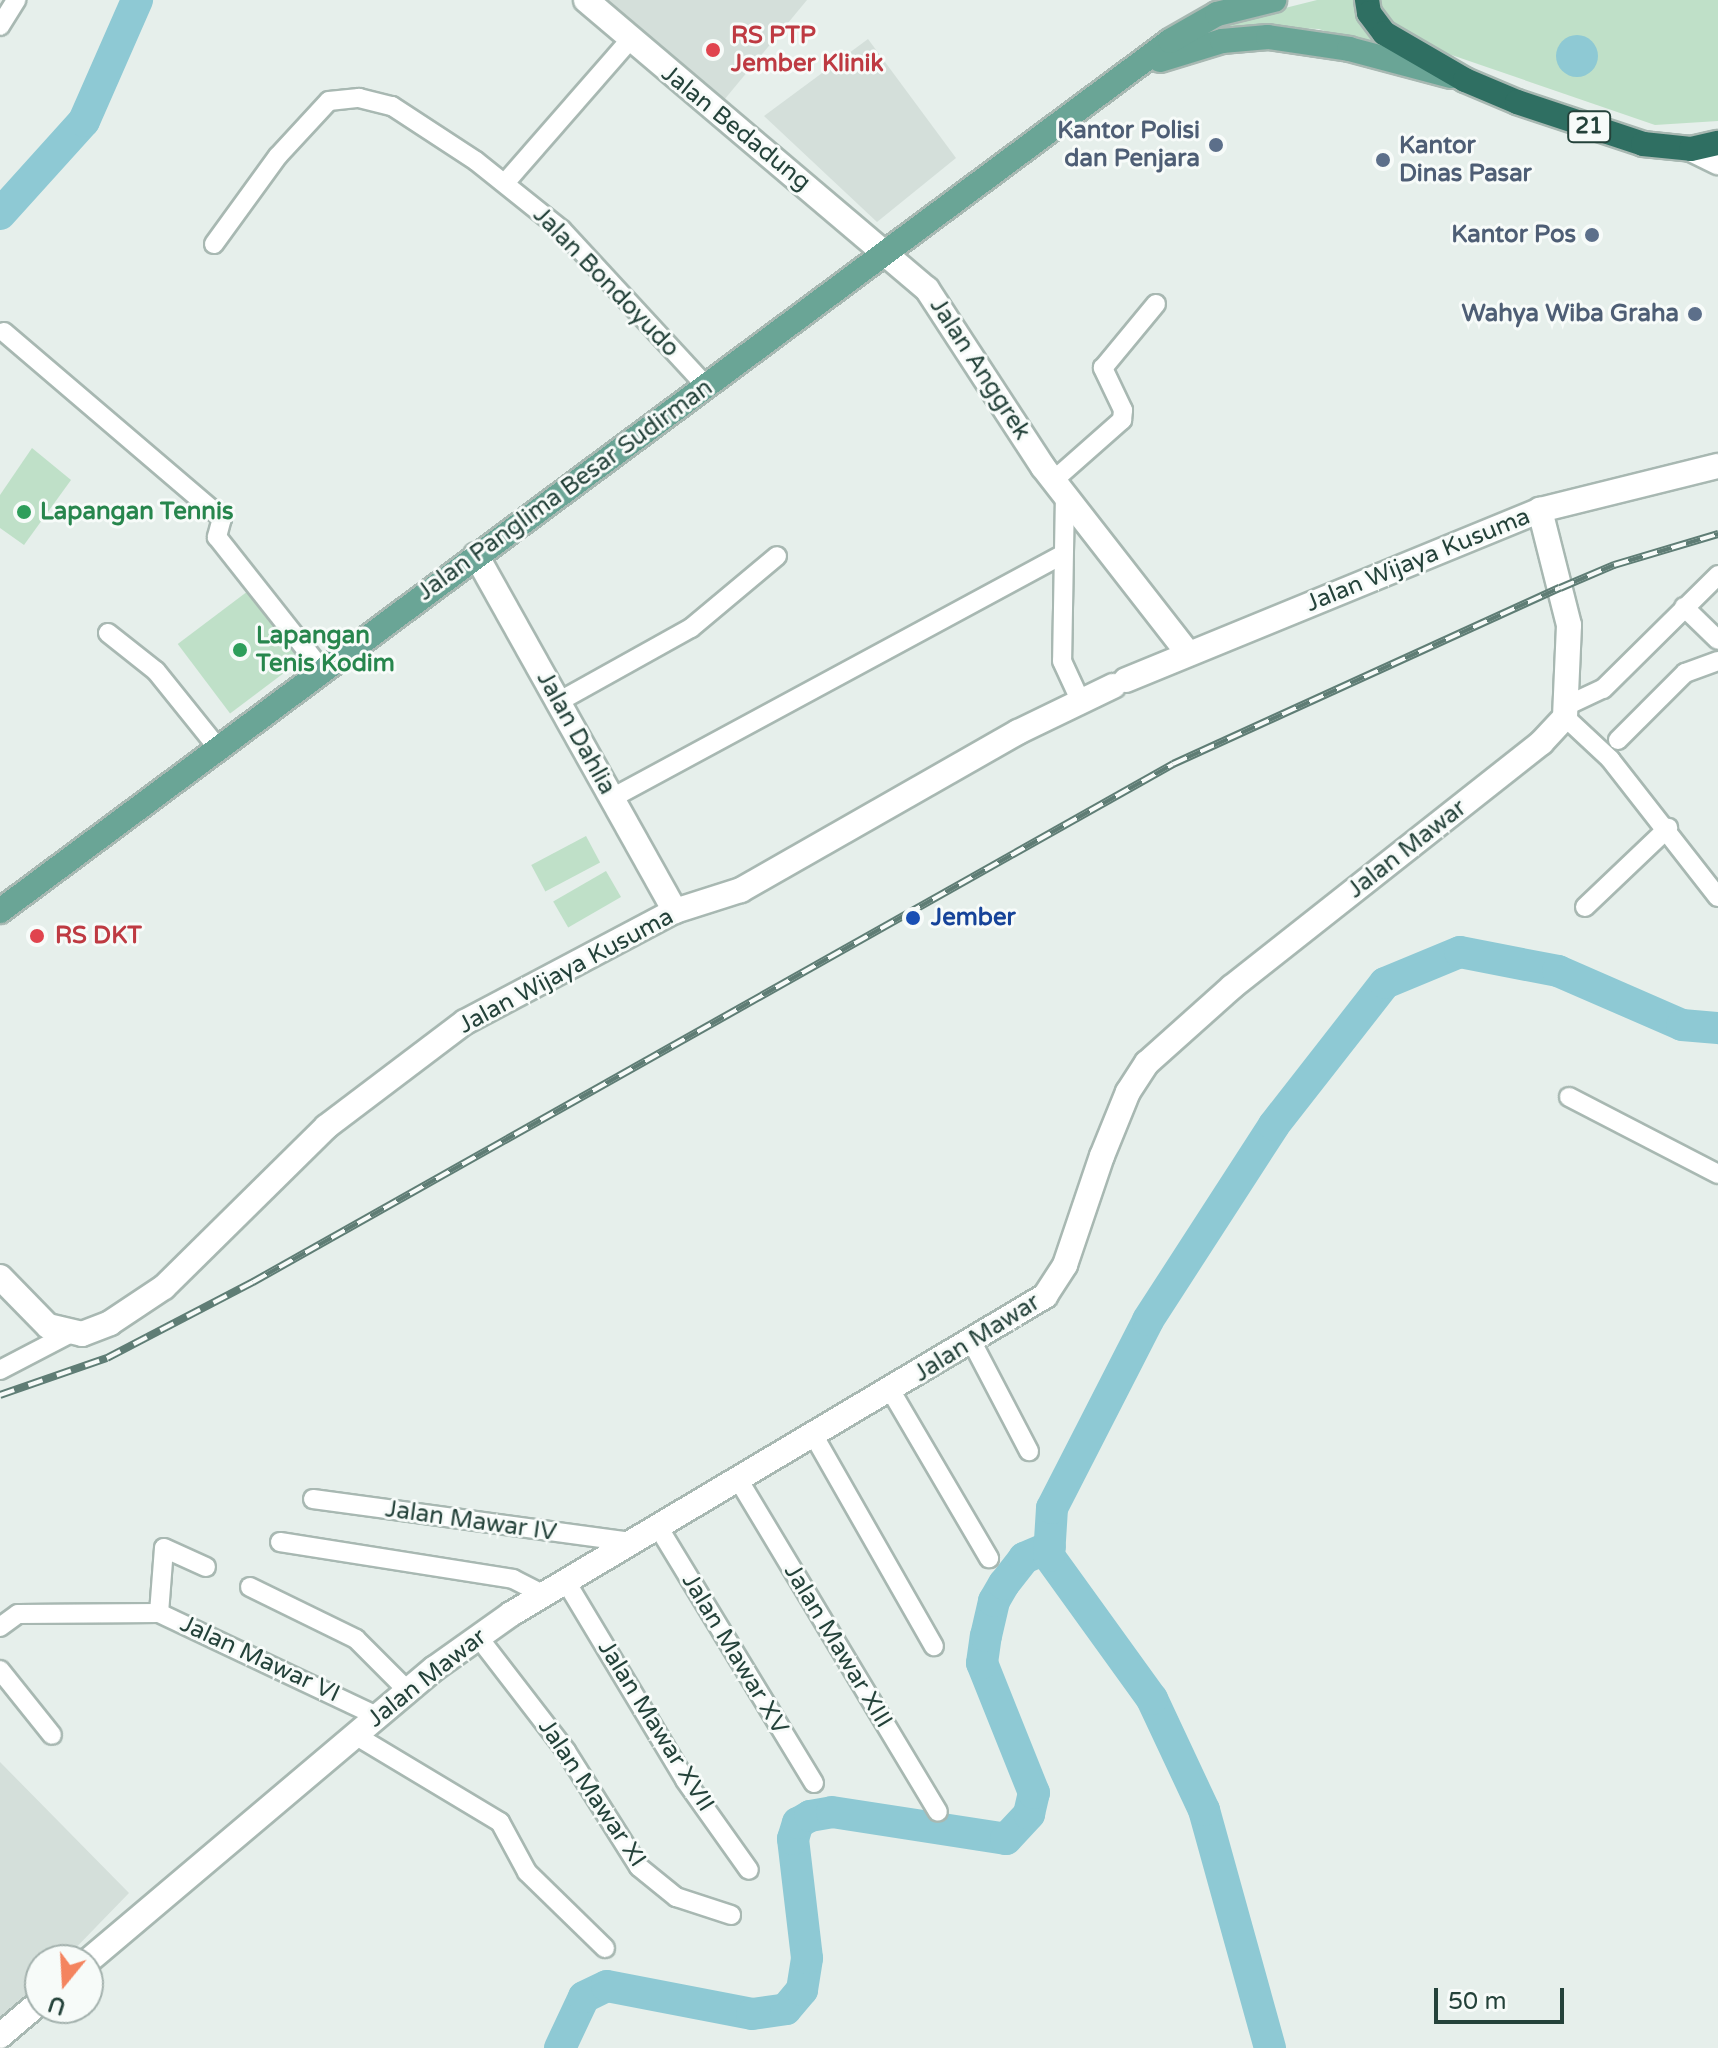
<!DOCTYPE html>
<style>
body{margin:0}
#map{position:relative;width:1718px;height:2048px;overflow:hidden;background:#e6efeb;font-family:"Varela Round",sans-serif}
div>[style]{position:absolute}
.built>*{inset:0;background:#d4dfda}
.green>*{inset:0;background:#bfe0c8;transform-origin:0 0}
.water>*{inset:0;background:#8ec9d4}
.round{border-radius:50%}
.river>*{height:32px;margin:-16px;padding:0 16px;transform-origin:16px;border-radius:16px;background:#8ec9d4}
.roads{filter:drop-shadow(2px 0 #a8b8b2) drop-shadow(-2px 0 #a8b8b2) drop-shadow(0 2px #a8b8b2) drop-shadow(0 -2px #a8b8b2)}
.street>*{height:18px;margin:-9px;padding:0 9px;transform-origin:9px;border-radius:9px;background:#fff}
.secondary>*{height:24px;margin:-12px;padding:0 12px;transform-origin:12px;border-radius:12px;background:#fff}
.primary>*{height:24px;margin:-12px;padding:0 12px;transform-origin:12px;border-radius:12px;background:#6aa596}
.highway>*{height:24px;margin:-12px;padding:0 12px;transform-origin:12px;border-radius:12px;background:#2f6f62}
.rail>*{height:8px;margin-top:-4px;transform-origin:0;background:repeating-linear-gradient(90deg,#f7fbf9 0 15px,#5f7d75 0 30px);box-sizing:border-box;border-block:2px solid #5f7d75}
.dots>*{width:22px;height:22px;translate:-50% -50%;box-sizing:border-box;border:4px solid #f7fbf9;border-radius:50%}
span{translate:-50% -50%;white-space:nowrap;text-align:center;line-height:1.15;-webkit-text-stroke:6px #f7fbf9;paint-order:stroke}
.shield-label span{padding:2px 6px;background:#f7fbf9;border:2px solid;border-radius:6px;-webkit-text-stroke-width:0}
.shield-label{font-size:22px;color:#24423a;font-weight:700}
.health-label{font-size:24px;color:#be3a42;font-weight:700}
.left{translate:0 -50%;text-align:left}
.street-label{font-size:24px;color:#24423a}
.service-label{font-size:24px;color:#4e5e75;font-weight:700}
.right{translate:-100% -50%;text-align:right}
.leisure-label{font-size:24px;color:#27864d;font-weight:700}
.transit-label{font-size:24px;color:#164399;font-weight:700}
.north{position:absolute;left:24px;top:1944px;width:80px;height:80px;box-sizing:border-box;background:#f7fbf9;border:2px solid #a3b1ad;border-radius:50%;rotate:198deg;font-size:22px;font-weight:700;line-height:32px;text-align:center;color:#24423a}
.north::after{content:'';display:block;margin:auto;width:28px;height:36px;background:#f4845f;clip-path:polygon(50% 0,100% 100%,50% 72%,0 100%)}
.scale{position:absolute;left:1434px;top:1988px;width:130px;height:36px;box-sizing:border-box;border:4px solid #24423a;border-top:0;padding-left:10px;font-size:24px;line-height:28px;white-space:nowrap;color:#24423a;-webkit-text-stroke:6px #f7fbf9;paint-order:stroke}
</style>
<div id="map">
<div class="built">
<div style="clip-path:polygon(598px 0,807px 0,724px 100px)"></div>
<div style="clip-path:polygon(868px 39px,956px 158px,877px 222px,764px 116px)"></div>
<div style="clip-path:polygon(0 1762px,129px 1893px,64px 1960px,40px 1960px,40px 1984px,0 2018px)"></div>
</div>
<div class="green">
<div style="clip-path:polygon(1317px 0,1357px 0,1365px 28px,1395px 55px,1319px 29px,1241px 26px,1205px 34px,1205px 28px)"></div>
<div style="clip-path:polygon(1378px 0,1718px 0,1718px 121px,1655px 125px,1437px 50px,1399px 33px,1386px 20px)"></div>
<div style="clip-path:polygon(32px 448px,71px 480px,24px 545px,0 528px,0 495px)"></div>
<div style="left:252px;top:588px;width:87px;height:93px;rotate:53deg"></div>
<div style="left:586px;top:836px;width:30px;height:62px;rotate:62deg"></div>
<div style="left:606px;top:871px;width:30px;height:61px;rotate:60deg"></div>
</div>
<div class="water">
<div class="round" style="left:1556px;top:35px;width:42px;height:42px"></div>
</div>
<div class="river">
<div style="left:0;top:214px;width:125px;rotate:-47.9deg"></div>
<div style="left:84px;top:121px;width:132px;rotate:-66.3deg"></div>
<div style="left:560px;top:2048px;width:56px;rotate:-64.8deg"></div>
<div style="left:584px;top:1997px;width:25px;rotate:-26deg"></div>
<div style="left:607px;top:1986px;width:148px;rotate:10.9deg"></div>
<div style="left:752px;top:2014px;width:34px;rotate:-8deg"></div>
<div style="left:786px;top:2009px;width:25px;rotate:-50deg"></div>
<div style="left:802px;top:1990px;width:32px;rotate:-81deg"></div>
<div style="left:807px;top:1958px;width:120px;rotate:-96.7deg"></div>
<div style="left:793px;top:1839px;width:17px;rotate:-73deg"></div>
<div style="left:798px;top:1823px;width:14px;rotate:-30deg"></div>
<div style="left:810px;top:1816px;width:22px;rotate:-10deg"></div>
<div style="left:832px;top:1812px;width:176px;rotate:8.8deg"></div>
<div style="left:1006px;top:1839px;width:34px;rotate:-47deg"></div>
<div style="left:1029px;top:1814px;width:22px;rotate:-77deg"></div>
<div style="left:1034px;top:1793px;width:140px;rotate:-111.8deg"></div>
<div style="left:982px;top:1663px;width:27px;rotate:-82deg"></div>
<div style="left:986px;top:1636px;width:36px;rotate:-77deg"></div>
<div style="left:994px;top:1601px;width:20px;rotate:-60deg"></div>
<div style="left:1004px;top:1584px;width:33px;rotate:-52deg"></div>
<div style="left:1024px;top:1558px;width:28px;rotate:-23deg"></div>
<div style="left:1270px;top:2048px;width:247px;rotate:-105.5deg"></div>
<div style="left:1204px;top:1810px;width:123px;rotate:-115.1deg"></div>
<div style="left:1152px;top:1699px;width:176px;rotate:-125.8deg"></div>
<div style="left:1049px;top:1556px;width:48px;rotate:-86.4deg"></div>
<div style="left:1052px;top:1508px;width:211px;rotate:-62.9deg"></div>
<div style="left:1148px;top:1320px;width:232px;rotate:-57.1deg"></div>
<div style="left:1274px;top:1125px;width:180px;rotate:-52deg"></div>
<div style="left:1385px;top:983px;width:81px;rotate:-22.5deg"></div>
<div style="left:1460px;top:952px;width:100px;rotate:11deg"></div>
<div style="left:1558px;top:971px;width:135px;rotate:23.5deg"></div>
<div style="left:1682px;top:1025px;width:36px;rotate:5deg"></div>
</div>
<div class="roads">
<div class="street">
<div style="left:0;top:26px;width:31px;rotate:-58deg"></div>
<div style="left:505px;top:183px;width:189px;rotate:-48.9deg"></div>
<div style="left:214px;top:244px;width:109px;rotate:-54deg"></div>
<div style="left:278px;top:156px;width:75px;rotate:-47.2deg"></div>
<div style="left:329px;top:101px;width:30px;rotate:-6deg"></div>
<div style="left:359px;top:98px;width:34px;rotate:14deg"></div>
<div style="left:392px;top:106px;width:100px;rotate:33.2deg"></div>
<div style="left:476px;top:161px;width:110px;rotate:38.7deg"></div>
<div style="left:562px;top:230px;width:212px;rotate:47.3deg"></div>
<div style="left:4px;top:332px;width:287px;rotate:40.5deg"></div>
<div style="left:222px;top:518px;width:20px;rotate:105deg"></div>
<div style="left:217px;top:537px;width:169px;rotate:51.7deg"></div>
<div style="left:1054px;top:480px;width:91px;rotate:-41.4deg"></div>
<div style="left:1122px;top:420px;width:10px;rotate:-84deg"></div>
<div style="left:1123px;top:410px;width:47px;rotate:-115.5deg"></div>
<div style="left:1103px;top:368px;width:83px;rotate:-50.4deg"></div>
<div style="left:1065px;top:494px;width:167px;rotate:91deg"></div>
<div style="left:1062px;top:661px;width:43px;rotate:65.2deg"></div>
<div style="left:1684px;top:607px;width:47px;rotate:44.1deg"></div>
<div style="left:108px;top:633px;width:61px;rotate:38.4deg"></div>
<div style="left:156px;top:671px;width:99px;rotate:51.2deg"></div>
<div style="left:558px;top:702px;width:152px;rotate:-29.1deg"></div>
<div style="left:691px;top:628px;width:112px;rotate:-39.9deg"></div>
<div style="left:1568px;top:705px;width:38px;rotate:-25deg"></div>
<div style="left:1603px;top:689px;width:162px;rotate:-44.7deg"></div>
<div style="left:1565px;top:717px;width:62px;rotate:43deg"></div>
<div style="left:1610px;top:759px;width:175px;rotate:52deg"></div>
<div style="left:1618px;top:740px;width:95px;rotate:-45deg"></div>
<div style="left:1685px;top:673px;width:35px;rotate:-20deg"></div>
<div style="left:612px;top:798px;width:511px;rotate:-28.37deg"></div>
<div style="left:1585px;top:907px;width:115px;rotate:-43.6deg"></div>
<div style="left:1569px;top:1097px;width:168px;rotate:27.3deg"></div>
<div style="left:973px;top:1344px;width:121px;rotate:62.4deg"></div>
<div style="left:0;top:1370px;width:80px;rotate:-27.5deg"></div>
<div style="left:891px;top:1391px;width:194px;rotate:59.6deg"></div>
<div style="left:814px;top:1436px;width:242px;rotate:60.3deg"></div>
<div style="left:738px;top:1479px;width:388px;rotate:59deg"></div>
<div style="left:313px;top:1499px;width:319px;rotate:7.7deg"></div>
<div style="left:657px;top:1525px;width:302px;rotate:58.7deg"></div>
<div style="left:280px;top:1542px;width:236px;rotate:9deg"></div>
<div style="left:513px;top:1579px;width:33px;rotate:27deg"></div>
<div style="left:565px;top:1580px;width:233px;rotate:59deg"></div>
<div style="left:685px;top:1780px;width:110px;rotate:54.6deg"></div>
<div style="left:250px;top:1587px;width:118px;rotate:26.1deg"></div>
<div style="left:356px;top:1639px;width:74px;rotate:45deg"></div>
<div style="left:159px;top:1613px;width:65px;rotate:-85.6deg"></div>
<div style="left:164px;top:1548px;width:46px;rotate:24.3deg"></div>
<div style="left:0;top:1627px;width:22px;rotate:-36deg"></div>
<div style="left:18px;top:1614px;width:141px;rotate:-0.4deg"></div>
<div style="left:159px;top:1613px;width:241px;rotate:25.3deg"></div>
<div style="left:479px;top:1638px;width:143px;rotate:52.4deg"></div>
<div style="left:566px;top:1751px;width:137px;rotate:57.8deg"></div>
<div style="left:639px;top:1867px;width:48px;rotate:39deg"></div>
<div style="left:676px;top:1897px;width:58px;rotate:18.1deg"></div>
<div style="left:0;top:1670px;width:83px;rotate:51.3deg"></div>
<div style="left:355px;top:1735px;width:169px;rotate:31deg"></div>
<div style="left:500px;top:1822px;width:57px;rotate:61.6deg"></div>
<div style="left:527px;top:1872px;width:109px;rotate:44.3deg"></div>
</div>
<div class="secondary">
<div style="left:586px;top:0;width:447px;rotate:40.3deg"></div>
<div style="left:927px;top:289px;width:212px;rotate:56.9deg"></div>
<div style="left:1043px;top:467px;width:236px;rotate:52.1deg"></div>
<div style="left:1691px;top:149px;width:30px;rotate:26deg"></div>
<div style="left:476px;top:555px;width:408px;rotate:60.8deg"></div>
<div style="left:1126px;top:680px;width:448px;rotate:-22.3deg"></div>
<div style="left:1540px;top:510px;width:183px;rotate:-13.9deg"></div>
<div style="left:0;top:1277px;width:69px;rotate:45.6deg"></div>
<div style="left:48px;top:1326px;width:35px;rotate:13deg"></div>
<div style="left:82px;top:1334px;width:30px;rotate:-21deg"></div>
<div style="left:110px;top:1323px;width:65px;rotate:-33.7deg"></div>
<div style="left:164px;top:1287px;width:228px;rotate:-44.6deg"></div>
<div style="left:326px;top:1127px;width:174px;rotate:-37.1deg"></div>
<div style="left:465px;top:1022px;width:238px;rotate:-27.9deg"></div>
<div style="left:675px;top:911px;width:69px;rotate:-17.7deg"></div>
<div style="left:741px;top:890px;width:319px;rotate:-29.7deg"></div>
<div style="left:1018px;top:732px;width:106px;rotate:-25.8deg"></div>
<div style="left:88px;top:1961px;width:454px;rotate:-40.2deg"></div>
<div style="left:435px;top:1668px;width:93px;rotate:-35.4deg"></div>
<div style="left:511px;top:1614px;width:622px;rotate:-30.77deg"></div>
<div style="left:1045px;top:1296px;width:37px;rotate:-57deg"></div>
<div style="left:1065px;top:1265px;width:115px;rotate:-71.3deg"></div>
<div style="left:1102px;top:1156px;width:69px;rotate:-67.9deg"></div>
<div style="left:1128px;top:1092px;width:35px;rotate:-57deg"></div>
<div style="left:1147px;top:1063px;width:114px;rotate:-41.8deg"></div>
<div style="left:1232px;top:987px;width:394px;rotate:-38.3deg"></div>
<div style="left:1541px;top:743px;width:35px;rotate:-47deg"></div>
<div style="left:1565px;top:717px;width:92px;rotate:-87.5deg"></div>
<div style="left:1569px;top:625px;width:119px;rotate:-104.2deg"></div>
<div style="left:0;top:2036px;width:52px;rotate:-40.4deg"></div>
</div>
<div class="primary">
<div style="left:1160px;top:60px;width:65px;rotate:-17deg"></div>
<div style="left:1222px;top:41px;width:46px;rotate:-5deg"></div>
<div style="left:1268px;top:37px;width:82px;rotate:8.4deg"></div>
<div style="left:1349px;top:49px;width:106px;rotate:14.8deg"></div>
<div style="left:0;top:911px;width:1458px;rotate:-36.63deg"></div>
<div style="left:1170px;top:41px;width:54px;rotate:-29.9deg"></div>
<div style="left:1217px;top:14px;width:59px;rotate:-13.8deg"></div>
</div>
<div class="highway">
<div style="left:1367px;top:0;width:13px;rotate:81deg"></div>
<div style="left:1369px;top:13px;width:25px;rotate:53deg"></div>
<div style="left:1384px;top:33px;width:94px;rotate:30.1deg"></div>
<div style="left:1465px;top:80px;width:56px;rotate:22.9deg"></div>
<div style="left:1517px;top:102px;width:133px;rotate:18.4deg"></div>
<div style="left:1643px;top:144px;width:48px;rotate:5.9deg"></div>
<div style="left:1691px;top:149px;width:28px;rotate:-13deg"></div>
</div>
</div>
<div class="rail">
<div style="left:0;top:1395px;width:113px;rotate:-19.1deg"></div>
<div style="left:107px;top:1358px;width:165px;rotate:-27.5deg"></div>
<div style="left:253px;top:1282px;width:1056px;rotate:-29.38deg"></div>
<div style="left:1173px;top:764px;width:425px;rotate:-24.5deg"></div>
<div style="left:1560px;top:588px;width:59px;rotate:-23.1deg"></div>
<div style="left:1614px;top:565px;width:109px;rotate:-16.6deg"></div>
</div>
<div class="dots">
<div style="left:713px;top:50px;background:#e0444e"></div>
<div style="left:1216px;top:145px;background:#5c6f8a"></div>
<div style="left:1383px;top:160px;background:#5c6f8a"></div>
<div style="left:1592px;top:235px;background:#5c6f8a"></div>
<div style="left:1695px;top:314px;background:#5c6f8a"></div>
<div style="left:24px;top:512px;background:#2e9e5b"></div>
<div style="left:240px;top:650px;background:#2e9e5b"></div>
<div style="left:913px;top:918px;background:#1a4fb4"></div>
<div style="left:37px;top:936px;background:#e0444e"></div>
</div>
<div class="shield-label">
<span style="left:1589px;top:127px">21</span>
</div>
<div class="health-label">
<span class="left" style="left:731px;top:50px">RS PTP<br>Jember Klinik</span>
<span class="left" style="left:55px;top:936px">RS DKT</span>
</div>
<div class="street-label">
<span style="left:736px;top:128px;rotate:39deg">Jalan Bedadung</span>
<span style="left:606px;top:282px;rotate:46deg">Jalan Bondoyudo</span>
<span style="left:980px;top:369px;rotate:57deg">Jalan Anggrek</span>
<span style="left:565px;top:490px;rotate:-36deg">Jalan Panglima Besar Sudirman</span>
<span style="left:1418px;top:560px;rotate:-22deg">Jalan Wijaya Kusuma</span>
<span style="left:576px;top:733px;rotate:61deg">Jalan Dahlia</span>
<span style="left:1407px;top:849px;rotate:-38deg">Jalan Mawar</span>
<span style="left:566px;top:971px;rotate:-28deg">Jalan Wijaya Kusuma</span>
<span style="left:977px;top:1338px;rotate:-32deg">Jalan Mawar</span>
<span style="left:471px;top:1521px;rotate:8deg">Jalan Mawar IV</span>
<span style="left:838px;top:1646px;rotate:59deg">Jalan Mawar XIII</span>
<span style="left:735px;top:1654px;rotate:59deg">Jalan Mawar XV</span>
<span style="left:260px;top:1659px;rotate:25deg">Jalan Mawar VI</span>
<span style="left:427px;top:1678px;rotate:-38deg">Jalan Mawar</span>
<span style="left:656px;top:1726px;rotate:58deg">Jalan Mawar XVII</span>
<span style="left:592px;top:1793px;rotate:56deg">Jalan Mawar XI</span>
</div>
<div class="service-label">
<span class="right" style="left:1200px;top:145px">Kantor Polisi<br>dan Penjara</span>
<span class="left" style="left:1399px;top:160px">Kantor<br>Dinas Pasar</span>
<span class="right" style="left:1576px;top:235px">Kantor Pos</span>
<span class="right" style="left:1679px;top:314px">Wahya Wiba Graha</span>
</div>
<div class="leisure-label">
<span class="left" style="left:40px;top:512px">Lapangan Tennis</span>
<span class="left" style="left:256px;top:650px">Lapangan<br>Tenis Kodim</span>
</div>
<div class="transit-label">
<span class="left" style="left:931px;top:918px">Jember</span>
</div>
<div class="north">U</div>
<div class="scale">50 m</div>
</div>
